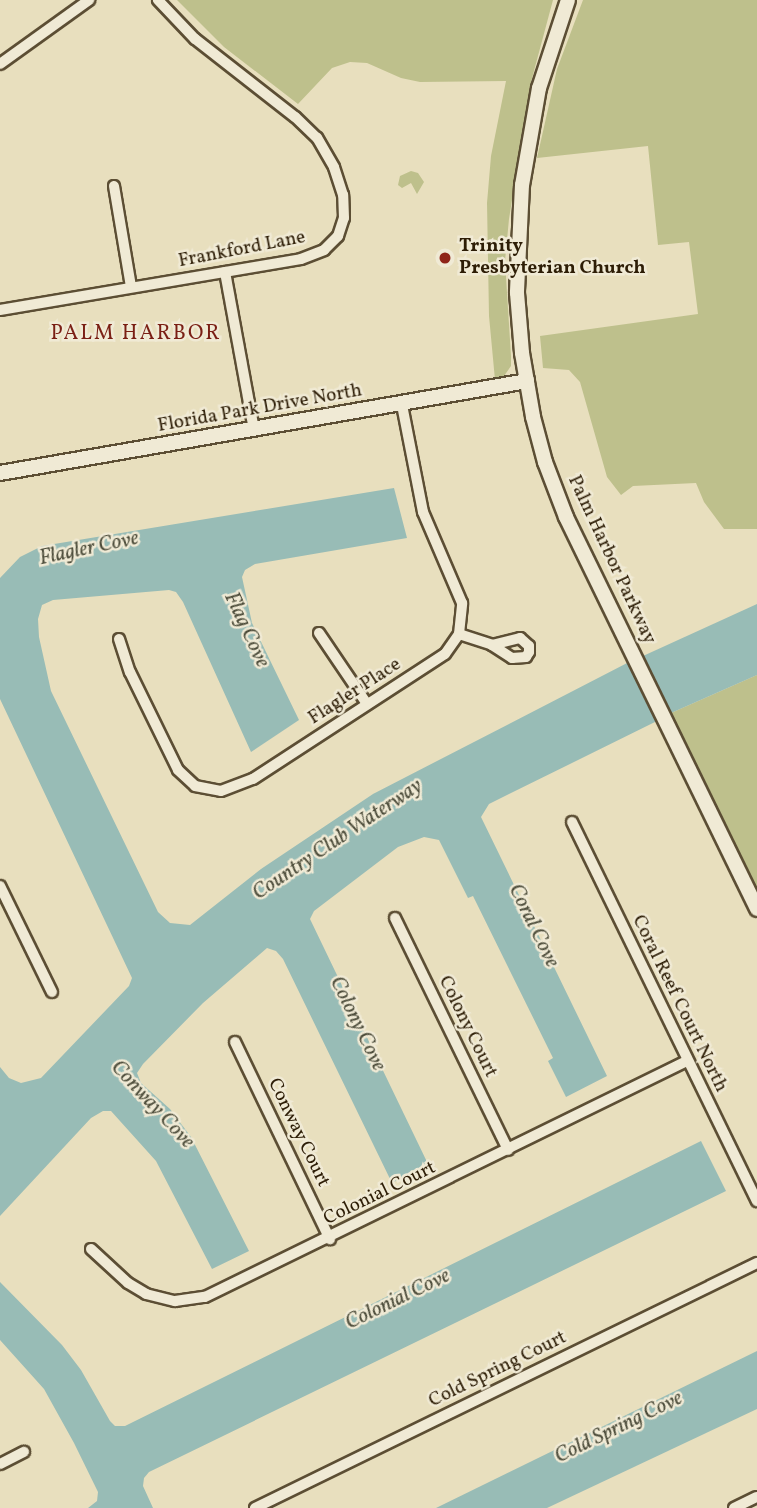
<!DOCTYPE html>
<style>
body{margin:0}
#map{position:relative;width:757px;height:1508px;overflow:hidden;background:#e8dfbe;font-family:Vollkorn,serif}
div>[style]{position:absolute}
.green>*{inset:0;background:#bec08c}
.water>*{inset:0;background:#98bcb6}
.roads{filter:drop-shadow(2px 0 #5c4e34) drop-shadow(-2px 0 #5c4e34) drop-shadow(0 2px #5c4e34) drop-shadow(0 -2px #5c4e34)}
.minor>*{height:10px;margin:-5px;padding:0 5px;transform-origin:5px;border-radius:5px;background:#f0ead5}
.tertiary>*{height:14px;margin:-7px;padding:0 7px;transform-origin:7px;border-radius:7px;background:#f0ead5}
.dots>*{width:19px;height:19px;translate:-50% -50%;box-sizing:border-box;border:4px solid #f0ead5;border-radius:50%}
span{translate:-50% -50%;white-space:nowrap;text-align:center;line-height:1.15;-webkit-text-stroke:5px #f0ead5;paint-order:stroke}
.poi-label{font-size:19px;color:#2d1d06;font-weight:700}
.left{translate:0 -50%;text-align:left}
.street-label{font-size:19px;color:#2d1d06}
.neighbourhood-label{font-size:21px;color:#7a1f14;letter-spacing:2px}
.water-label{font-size:21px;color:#4d4d3b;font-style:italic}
</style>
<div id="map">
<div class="green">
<div style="clip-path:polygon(177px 0,553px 0,531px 82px,509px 219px,505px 261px,511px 356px,511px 366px,504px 376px,495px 380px,489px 316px,487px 203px,491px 156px,506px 81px,420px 82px,401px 78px,367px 63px,350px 62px,332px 68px,298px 104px,224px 47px)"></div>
<div style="clip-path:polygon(583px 0,757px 0,757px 529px,724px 529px,704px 502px,696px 483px,633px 486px,621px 495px,607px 477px,580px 382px,569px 370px,543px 368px,540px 336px,698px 314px,689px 242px,658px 245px,648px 146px,537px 158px,557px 69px)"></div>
<div style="clip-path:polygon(411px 171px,418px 173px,424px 182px,417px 194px,411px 183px,402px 188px,398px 185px,400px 176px)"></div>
<div style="clip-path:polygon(757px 675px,757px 888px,671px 713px)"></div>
</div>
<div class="water">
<div style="clip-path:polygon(394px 488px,407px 538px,255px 564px,245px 570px,242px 577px,252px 623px,299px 720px,251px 752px,183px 602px,176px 592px,169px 590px,53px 600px,42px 605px,38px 619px,39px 637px,51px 691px,158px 912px,170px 923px,190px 925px,261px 869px,373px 794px,631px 661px,659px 720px,489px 804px,481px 817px,607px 1076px,566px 1097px,548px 1061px,553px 1058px,473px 896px,468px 898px,439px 840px,424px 837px,398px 847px,314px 911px,310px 919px,428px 1164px,392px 1183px,283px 959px,276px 951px,267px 948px,203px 1003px,143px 1064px,137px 1073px,141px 1083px,170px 1109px,191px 1137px,249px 1251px,212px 1269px,156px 1161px,111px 1111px,103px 1111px,91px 1118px,0 1216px,0 1067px,9px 1078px,21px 1083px,41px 1078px,129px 986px,132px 978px,0 699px,0 578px,20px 557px,42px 546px)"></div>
<div style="clip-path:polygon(757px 604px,757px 675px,671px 713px,643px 656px)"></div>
<div style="clip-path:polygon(701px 1141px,726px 1191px,149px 1472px,144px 1478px,143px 1486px,153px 1508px,88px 1508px,97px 1501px,98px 1492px,74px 1443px,44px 1389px,0 1340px,0 1282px,62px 1345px,81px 1370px,110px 1421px,115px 1426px,125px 1426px)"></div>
<div style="clip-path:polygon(757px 1351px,757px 1409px,547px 1508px,436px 1508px)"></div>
</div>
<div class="roads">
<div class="minor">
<div style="left:0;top:64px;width:110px;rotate:-35.7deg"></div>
<div style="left:114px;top:186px;width:102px;rotate:80.4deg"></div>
<div style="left:225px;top:272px;width:161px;rotate:79.6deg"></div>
<div style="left:0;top:310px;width:305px;rotate:-9.6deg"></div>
<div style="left:301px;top:259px;width:25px;rotate:-21deg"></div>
<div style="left:324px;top:250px;width:20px;rotate:-45deg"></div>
<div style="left:338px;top:236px;width:19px;rotate:-72deg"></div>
<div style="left:344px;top:218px;width:23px;rotate:-92deg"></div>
<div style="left:343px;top:195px;width:29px;rotate:-108deg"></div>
<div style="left:334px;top:167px;width:34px;rotate:-120deg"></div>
<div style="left:317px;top:138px;width:30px;rotate:-136deg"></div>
<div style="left:295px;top:117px;width:127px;rotate:-142deg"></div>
<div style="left:195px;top:39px;width:54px;rotate:-133.5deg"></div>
<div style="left:319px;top:633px;width:86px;rotate:55.9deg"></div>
<div style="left:459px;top:634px;width:35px;rotate:18deg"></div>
<div style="left:492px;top:645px;width:24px;rotate:33deg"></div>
<div style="left:512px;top:658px;width:14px;rotate:-4deg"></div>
<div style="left:526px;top:657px;width:6px;rotate:-59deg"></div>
<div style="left:529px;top:652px;width:6px;rotate:-90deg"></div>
<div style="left:529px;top:646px;width:12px;rotate:-138deg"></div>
<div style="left:520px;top:638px;width:29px;rotate:166deg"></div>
<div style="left:119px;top:639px;width:35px;rotate:72deg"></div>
<div style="left:130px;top:672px;width:109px;rotate:63.9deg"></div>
<div style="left:178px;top:770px;width:23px;rotate:43deg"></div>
<div style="left:195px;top:786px;width:26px;rotate:11deg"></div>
<div style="left:221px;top:791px;width:34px;rotate:-21deg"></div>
<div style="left:253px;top:779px;width:229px;rotate:-33.1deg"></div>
<div style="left:445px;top:654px;width:24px;rotate:-55deg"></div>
<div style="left:459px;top:634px;width:31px;rotate:-84deg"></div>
<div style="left:462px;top:603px;width:99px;rotate:-113.2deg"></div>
<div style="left:423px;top:512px;width:109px;rotate:-101.1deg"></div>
<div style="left:572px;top:822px;width:422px;rotate:64deg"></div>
<div style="left:0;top:886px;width:118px;rotate:63.9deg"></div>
<div style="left:395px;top:918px;width:258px;rotate:64deg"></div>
<div style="left:235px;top:1042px;width:219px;rotate:64.3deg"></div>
<div style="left:91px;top:1249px;width:50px;rotate:42.6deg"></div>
<div style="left:128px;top:1283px;width:21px;rotate:31deg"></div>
<div style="left:146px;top:1294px;width:30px;rotate:14deg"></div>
<div style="left:175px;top:1301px;width:30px;rotate:-8deg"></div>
<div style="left:205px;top:1297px;width:537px;rotate:-26.09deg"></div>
<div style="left:0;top:1464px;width:27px;rotate:-27deg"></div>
<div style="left:255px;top:1508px;width:559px;rotate:-26.01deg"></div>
<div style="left:734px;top:1508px;width:25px;rotate:-26deg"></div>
</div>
<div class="tertiary">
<div style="left:568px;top:0;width:93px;rotate:108.2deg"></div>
<div style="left:539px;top:88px;width:98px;rotate:99.9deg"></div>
<div style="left:522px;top:185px;width:108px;rotate:92.7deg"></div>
<div style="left:517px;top:293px;width:60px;rotate:85.2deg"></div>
<div style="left:522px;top:353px;width:65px;rotate:80.2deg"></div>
<div style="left:533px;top:417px;width:47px;rotate:75.1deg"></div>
<div style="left:545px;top:462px;width:59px;rotate:69.1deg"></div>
<div style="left:566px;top:517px;width:436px;rotate:64deg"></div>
<div style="left:0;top:473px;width:535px;rotate:-9.9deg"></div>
</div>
</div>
<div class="dots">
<div style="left:445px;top:258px;background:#8f2418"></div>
</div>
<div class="poi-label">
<span class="left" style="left:459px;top:258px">Trinity<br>Presbyterian Church</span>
</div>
<div class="street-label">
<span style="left:242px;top:250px;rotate:-11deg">Frankford Lane</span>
<span style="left:260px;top:409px;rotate:-10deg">Florida Park Drive North</span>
<span style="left:611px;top:560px;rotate:65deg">Palm Harbor Parkway</span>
<span style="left:355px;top:692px;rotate:-33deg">Flagler Place</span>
<span style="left:679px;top:1004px;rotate:64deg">Coral Reef Court North</span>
<span style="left:467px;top:1027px;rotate:64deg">Colony Court</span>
<span style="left:298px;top:1133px;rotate:64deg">Conway Court</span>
<span style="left:380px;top:1194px;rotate:-26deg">Colonial Court</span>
<span style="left:498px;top:1370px;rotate:-26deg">Cold Spring Court</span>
</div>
<div class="neighbourhood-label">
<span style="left:136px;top:334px">PALM HARBOR</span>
</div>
<div class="water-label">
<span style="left:89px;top:549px;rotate:-12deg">Flagler Cove</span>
<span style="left:246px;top:630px;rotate:65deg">Flag Cove</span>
<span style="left:338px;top:840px;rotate:-34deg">Country Club Waterway</span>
<span style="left:533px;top:926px;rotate:64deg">Coral Cove</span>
<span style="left:357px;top:1024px;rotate:64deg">Colony Cove</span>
<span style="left:152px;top:1105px;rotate:47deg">Conway Cove</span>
<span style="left:398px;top:1300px;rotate:-26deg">Colonial Cove</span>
<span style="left:619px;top:1428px;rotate:-26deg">Cold Spring Cove</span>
</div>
</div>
